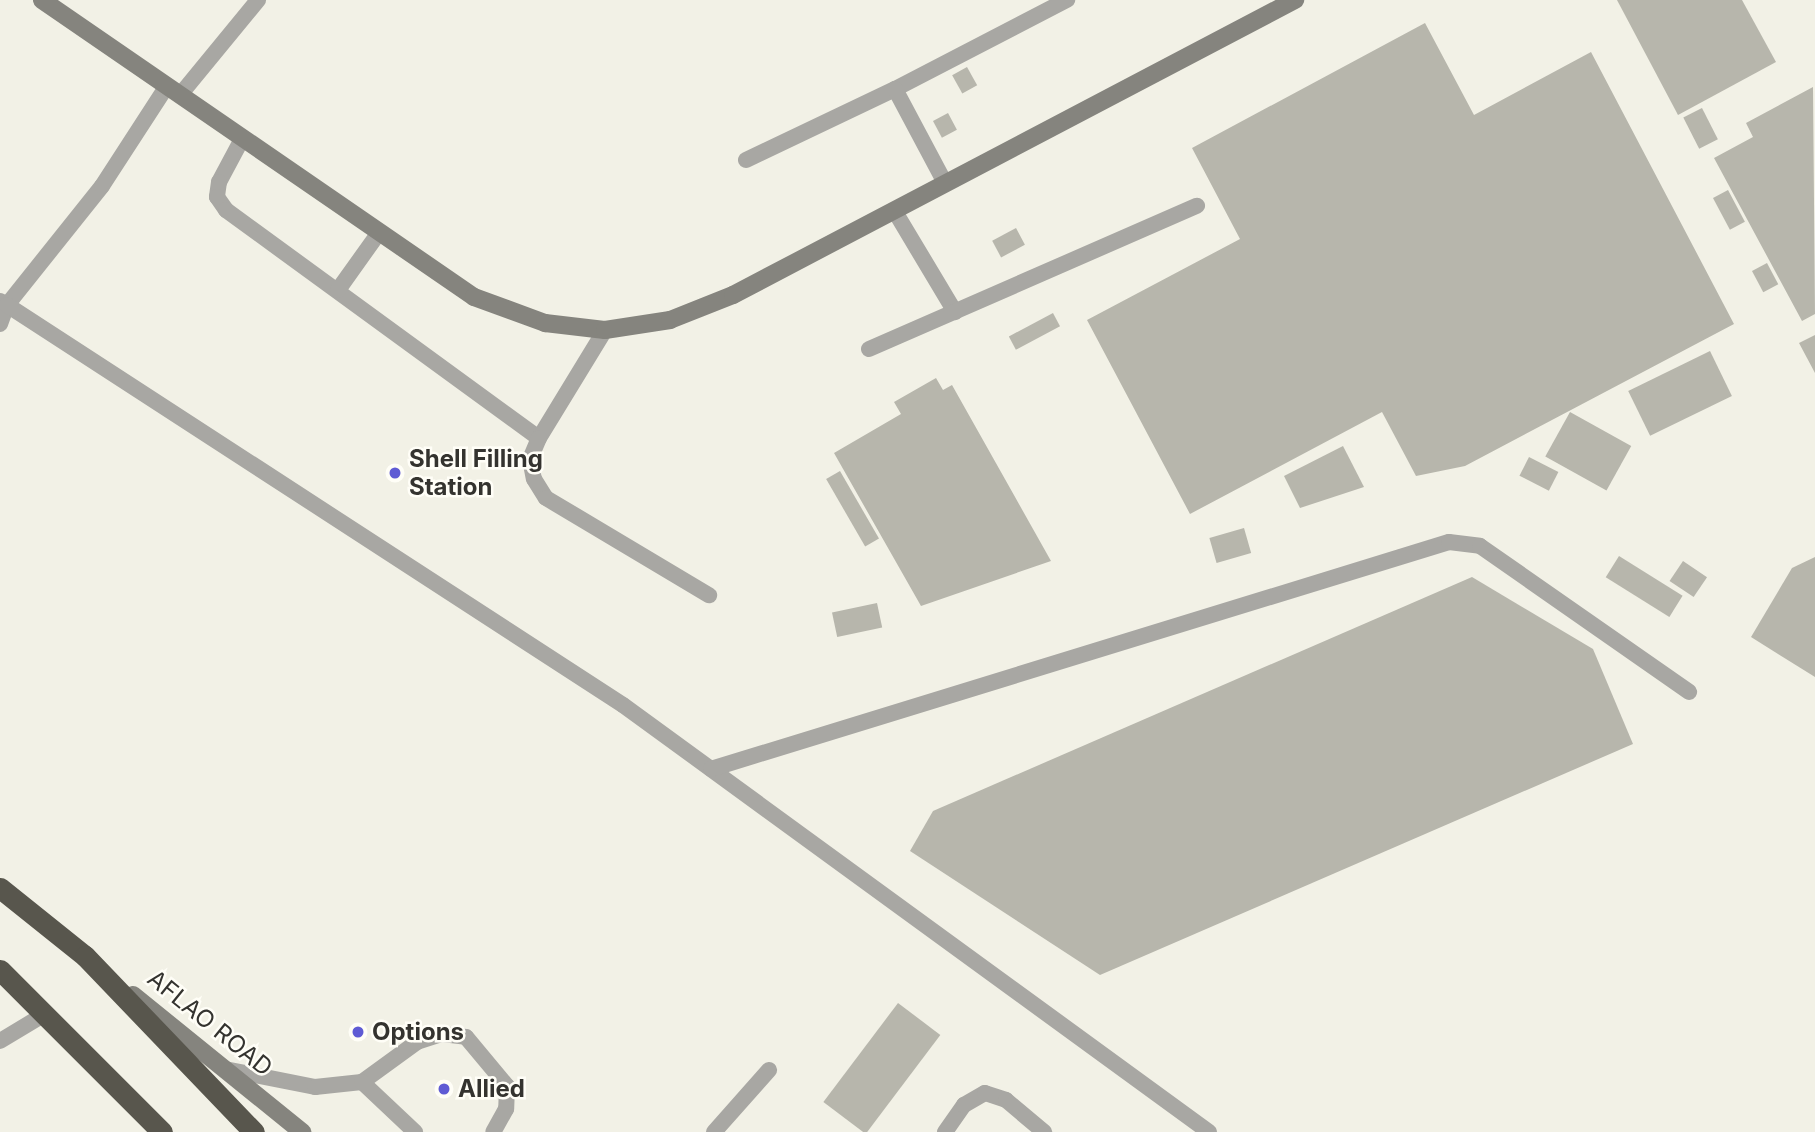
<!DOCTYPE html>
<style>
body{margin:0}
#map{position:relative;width:1815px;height:1132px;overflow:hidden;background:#f2f1e6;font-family:Inter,sans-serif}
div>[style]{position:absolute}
.building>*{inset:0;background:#b7b6ac;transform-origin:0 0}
.lane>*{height:16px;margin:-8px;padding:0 8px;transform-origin:8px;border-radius:8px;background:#a8a7a3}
.secondary>*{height:18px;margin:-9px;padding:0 9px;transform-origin:9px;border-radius:9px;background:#85847e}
.highway>*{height:21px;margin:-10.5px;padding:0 10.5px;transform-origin:10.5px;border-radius:10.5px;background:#58564d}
.dots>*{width:19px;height:19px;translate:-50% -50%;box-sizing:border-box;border:4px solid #fffef7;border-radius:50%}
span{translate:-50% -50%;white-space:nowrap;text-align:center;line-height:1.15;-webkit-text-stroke:5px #fffef7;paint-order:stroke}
.poi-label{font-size:24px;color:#34332f;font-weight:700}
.left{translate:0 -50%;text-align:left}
.street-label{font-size:24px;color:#34332f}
</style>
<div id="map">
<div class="building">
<div style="clip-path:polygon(1617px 0,1742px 0,1776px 62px,1678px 115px)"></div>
<div style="clip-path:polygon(1425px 23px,1474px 115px,1591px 52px,1734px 324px,1465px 466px,1416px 476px,1382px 412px,1190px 514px,1087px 320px,1240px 239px,1192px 148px)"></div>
<div style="left:967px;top:67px;width:21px;height:17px;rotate:61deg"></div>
<div style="clip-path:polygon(1813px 87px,1815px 314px,1802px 321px,1714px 158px,1753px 137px,1746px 123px)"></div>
<div style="left:1702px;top:108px;width:35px;height:21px;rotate:63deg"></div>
<div style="left:948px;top:113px;width:19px;height:17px;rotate:62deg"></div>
<div style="left:1728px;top:190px;width:36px;height:17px;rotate:62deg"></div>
<div style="left:1016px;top:228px;width:19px;height:27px;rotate:62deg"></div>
<div style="left:1767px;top:263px;width:24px;height:17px;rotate:62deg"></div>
<div style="left:1053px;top:313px;width:15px;height:50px;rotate:62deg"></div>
<div style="clip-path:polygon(1815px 335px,1815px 373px,1799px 343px)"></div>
<div style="left:1710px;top:351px;width:50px;height:91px;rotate:64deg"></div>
<div style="clip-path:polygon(936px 378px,943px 390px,952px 385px,1051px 561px,921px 606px,834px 453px,901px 414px,894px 402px)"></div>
<div style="left:1570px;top:412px;width:70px;height:51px;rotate:29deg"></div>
<div style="clip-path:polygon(1343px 446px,1364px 487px,1300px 508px,1284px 476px)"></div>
<div style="left:1529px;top:457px;width:33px;height:21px;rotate:27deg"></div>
<div style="left:840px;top:471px;width:78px;height:16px;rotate:60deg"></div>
<div style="left:1244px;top:528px;width:26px;height:36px;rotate:74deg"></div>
<div style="left:1619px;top:556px;width:75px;height:25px;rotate:32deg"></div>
<div style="clip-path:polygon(1815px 557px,1815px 677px,1751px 637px,1792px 568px)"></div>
<div style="left:1683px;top:561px;width:29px;height:24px;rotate:34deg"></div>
<div style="clip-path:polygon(1472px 577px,1593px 649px,1633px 744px,1100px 975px,910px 851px,933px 811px)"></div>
<div style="left:877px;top:603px;width:25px;height:46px;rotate:78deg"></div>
<div style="left:898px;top:1003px;width:53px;height:124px;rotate:37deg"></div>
</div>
<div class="lane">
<div style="left:895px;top:89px;width:194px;rotate:-27.4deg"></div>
<div style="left:180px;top:95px;width:123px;rotate:-50.6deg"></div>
<div style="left:242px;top:139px;width:49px;rotate:118.1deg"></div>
<div style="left:219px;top:182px;width:15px;rotate:98deg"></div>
<div style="left:217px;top:197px;width:16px;rotate:55deg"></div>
<div style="left:226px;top:210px;width:387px;rotate:36.1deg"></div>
<div style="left:746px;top:160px;width:165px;rotate:-25.5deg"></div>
<div style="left:895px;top:89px;width:106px;rotate:62deg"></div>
<div style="left:894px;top:210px;width:119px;rotate:59.1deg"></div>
<div style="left:338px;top:290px;width:69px;rotate:-54.5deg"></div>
<div style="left:0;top:301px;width:8px;rotate:30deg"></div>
<div style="left:7px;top:305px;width:152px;rotate:-51.4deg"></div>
<div style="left:102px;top:186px;width:119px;rotate:-57deg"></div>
<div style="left:0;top:324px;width:20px;rotate:-70deg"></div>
<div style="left:7px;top:305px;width:734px;rotate:33deg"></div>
<div style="left:623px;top:705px;width:725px;rotate:36.08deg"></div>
<div style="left:605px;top:330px;width:127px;rotate:121.4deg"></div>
<div style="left:539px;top:438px;width:23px;rotate:113deg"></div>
<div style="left:530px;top:459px;width:20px;rotate:79deg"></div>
<div style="left:534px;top:479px;width:22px;rotate:58deg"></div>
<div style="left:546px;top:498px;width:190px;rotate:30.8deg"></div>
<div style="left:869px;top:349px;width:358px;rotate:-23.6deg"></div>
<div style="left:711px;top:769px;width:772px;rotate:-17.1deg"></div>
<div style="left:1449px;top:542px;width:31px;rotate:7deg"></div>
<div style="left:1480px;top:546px;width:255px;rotate:34.9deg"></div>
<div style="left:0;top:1041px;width:52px;rotate:-31deg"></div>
<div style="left:225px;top:1069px;width:92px;rotate:11.3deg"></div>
<div style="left:315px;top:1087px;width:47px;rotate:-6.1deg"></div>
<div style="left:362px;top:1082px;width:68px;rotate:-36deg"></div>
<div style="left:417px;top:1042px;width:26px;rotate:-18deg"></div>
<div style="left:442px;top:1034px;width:24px;rotate:7deg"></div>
<div style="left:466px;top:1037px;width:64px;rotate:50.1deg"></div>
<div style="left:507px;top:1086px;width:23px;rotate:92deg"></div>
<div style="left:506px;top:1109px;width:26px;rotate:119deg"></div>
<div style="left:362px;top:1082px;width:73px;rotate:43.3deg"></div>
<div style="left:714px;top:1132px;width:83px;rotate:-48.4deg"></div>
<div style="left:945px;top:1132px;width:33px;rotate:-55deg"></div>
<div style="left:964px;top:1105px;width:24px;rotate:-30deg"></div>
<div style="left:985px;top:1093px;width:22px;rotate:18deg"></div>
<div style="left:1006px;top:1100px;width:50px;rotate:40.1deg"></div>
</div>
<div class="secondary">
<div style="left:42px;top:0;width:524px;rotate:34.51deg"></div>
<div style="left:474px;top:297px;width:76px;rotate:20.1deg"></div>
<div style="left:545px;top:323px;width:60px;rotate:6.7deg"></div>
<div style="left:605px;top:330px;width:66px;rotate:-8.7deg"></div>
<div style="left:670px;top:320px;width:68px;rotate:-21.6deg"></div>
<div style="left:733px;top:295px;width:635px;rotate:-27.7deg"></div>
<div style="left:133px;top:995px;width:218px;rotate:39deg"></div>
</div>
<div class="highway">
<div style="left:0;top:888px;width:109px;rotate:38.7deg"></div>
<div style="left:85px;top:956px;width:244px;rotate:46.2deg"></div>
<div style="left:0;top:970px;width:229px;rotate:45deg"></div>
</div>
<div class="dots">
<div style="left:395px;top:473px;background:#5f5bd4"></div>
<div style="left:358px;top:1032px;background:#5f5bd4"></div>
<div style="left:444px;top:1089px;background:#5f5bd4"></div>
</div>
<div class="poi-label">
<span class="left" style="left:409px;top:473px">Shell Filling<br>Station</span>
<span class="left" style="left:372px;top:1032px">Options</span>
<span class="left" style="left:458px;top:1089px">Allied</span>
</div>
<div class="street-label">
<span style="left:210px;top:1023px;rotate:39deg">AFLAO ROAD</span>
</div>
</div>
